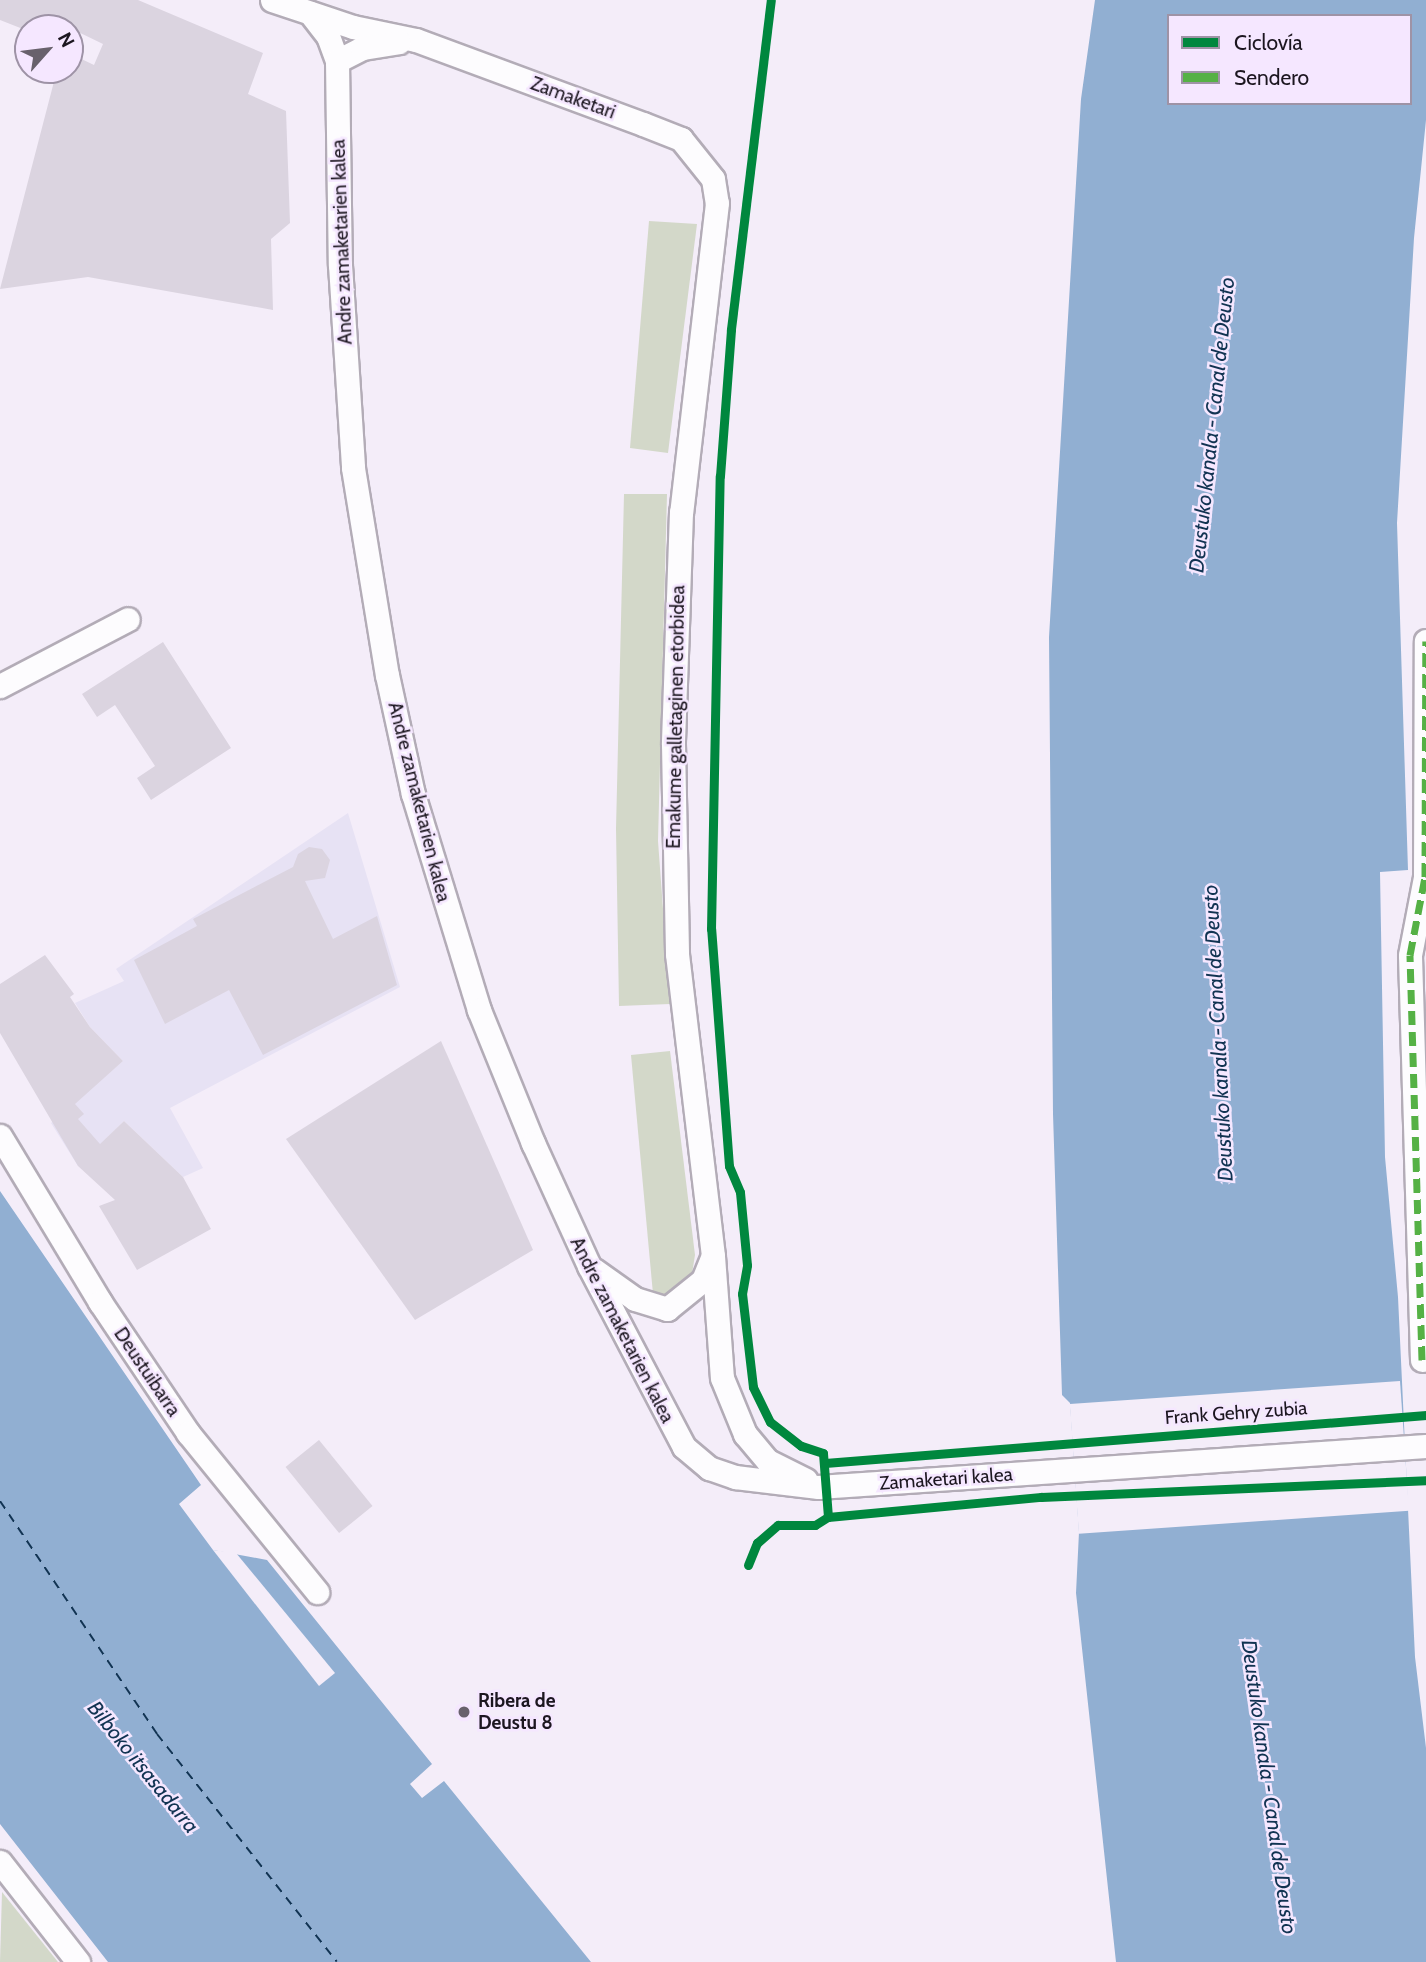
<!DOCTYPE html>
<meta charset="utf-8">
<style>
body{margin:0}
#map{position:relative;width:1426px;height:1962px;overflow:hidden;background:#f4edf9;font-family:Cabin,sans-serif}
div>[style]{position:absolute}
.education>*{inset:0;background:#e7e2f4}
.green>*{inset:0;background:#d3d8c9}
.water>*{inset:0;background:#91afd2}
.pier>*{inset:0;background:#f4edf9;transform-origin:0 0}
.ferry>*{height:2px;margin-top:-1px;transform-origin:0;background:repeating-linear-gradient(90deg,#113352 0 9px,transparent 0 16px)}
.building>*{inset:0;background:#dbd4e0;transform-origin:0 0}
.roads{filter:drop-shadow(2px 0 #b3acb7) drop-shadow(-2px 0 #b3acb7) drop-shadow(0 2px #b3acb7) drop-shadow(0 -2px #b3acb7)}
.street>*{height:23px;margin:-11.5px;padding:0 11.5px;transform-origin:11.5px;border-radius:11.5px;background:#fdfcfe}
.quiet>*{height:7px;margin-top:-3.5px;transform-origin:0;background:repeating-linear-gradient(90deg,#55b145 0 14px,transparent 0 21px)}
.cycleway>*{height:9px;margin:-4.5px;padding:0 4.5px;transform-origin:4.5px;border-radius:4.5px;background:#00873e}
.dots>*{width:19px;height:19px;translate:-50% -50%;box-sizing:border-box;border:4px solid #f5e7ff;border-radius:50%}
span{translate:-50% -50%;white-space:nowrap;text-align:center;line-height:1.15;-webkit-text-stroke:5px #f5e7ff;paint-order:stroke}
.street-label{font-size:19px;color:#1c1620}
.poi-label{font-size:19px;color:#1c1620;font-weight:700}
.left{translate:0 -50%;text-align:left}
.water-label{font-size:21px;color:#113352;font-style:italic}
.legend{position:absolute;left:1167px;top:14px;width:245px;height:91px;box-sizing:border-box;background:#f5e7ff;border:2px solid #9e93a6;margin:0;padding:9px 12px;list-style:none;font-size:21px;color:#1c1620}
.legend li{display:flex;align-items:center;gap:14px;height:35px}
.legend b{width:35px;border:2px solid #9e93a6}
.north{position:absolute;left:14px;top:14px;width:70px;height:70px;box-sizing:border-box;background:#f5e7ff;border:2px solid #9e93a6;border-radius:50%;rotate:62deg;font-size:19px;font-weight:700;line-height:28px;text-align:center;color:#1c1620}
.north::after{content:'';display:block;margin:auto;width:24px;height:32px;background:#68616c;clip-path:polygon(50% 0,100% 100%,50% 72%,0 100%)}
</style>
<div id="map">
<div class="education">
<div style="clip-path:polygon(348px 813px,400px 987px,170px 1108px,203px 1168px,183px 1177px,124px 1121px,78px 1166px,51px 1123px,123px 1061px,90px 1027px,75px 1003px,124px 981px,116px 969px)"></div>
</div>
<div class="green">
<div style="clip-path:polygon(649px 221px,697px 224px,668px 453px,630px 448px)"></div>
<div style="clip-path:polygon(624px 494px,667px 494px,658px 841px,670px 1004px,619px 1006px,616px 829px)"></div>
<div style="clip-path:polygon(670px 1051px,695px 1255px,691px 1280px,675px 1293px,660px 1296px,653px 1294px,631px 1055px)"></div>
<div style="clip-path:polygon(2px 1892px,58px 1962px,0 1962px)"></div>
</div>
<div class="water">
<div style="clip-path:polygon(evenodd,1095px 0,1426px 0,1426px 120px,1414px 238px,1397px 523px,1408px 870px,1380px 872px,1385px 1157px,1398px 1297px,1415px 1657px,1426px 1748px,1426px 1962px,1116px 1962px,1076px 1593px,1079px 1532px,1070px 1403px,1062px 1395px,1053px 1114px,1049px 637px,1081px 99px,1095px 0,1169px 16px,1410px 16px,1410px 103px,1169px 103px,1169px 16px)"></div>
<div style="clip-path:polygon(0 1191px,201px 1485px,179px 1504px,213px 1550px,267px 1560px,432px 1764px,410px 1784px,422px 1798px,444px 1781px,591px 1962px,108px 1962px,0 1824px)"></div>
</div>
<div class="pier">
<div style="left:1400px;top:1381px;width:130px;height:331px;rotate:86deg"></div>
<div style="clip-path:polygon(213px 1550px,236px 1553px,335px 1673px,319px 1686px)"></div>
</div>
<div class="ferry">
<div style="left:0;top:1501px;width:281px;rotate:56deg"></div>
<div style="left:157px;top:1734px;width:290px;rotate:51.7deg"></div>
</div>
<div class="building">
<div style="clip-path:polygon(0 0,138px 0,263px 53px,248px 94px,286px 111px,290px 223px,271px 239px,273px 310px,88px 277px,0 289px,57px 70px,70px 70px,73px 55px,94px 65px,103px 44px,70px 28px,28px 31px,0 20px)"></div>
<div style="clip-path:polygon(163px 642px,231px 748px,151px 800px,137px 778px,155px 766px,115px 705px,97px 717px,82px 694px)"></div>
<div style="clip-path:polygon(309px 847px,322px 849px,330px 860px,325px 878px,305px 881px,333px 939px,377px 916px,397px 985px,263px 1055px,229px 990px,165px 1024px,134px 960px,197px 926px,193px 919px,293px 867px,298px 854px)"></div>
<div style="clip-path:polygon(45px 955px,74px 994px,70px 997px,90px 1027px,123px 1061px,75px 1104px,84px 1114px,78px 1119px,100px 1144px,124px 1121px,183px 1177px,211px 1229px,137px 1270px,99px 1206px,115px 1200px,78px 1166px,0 1033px,0 984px)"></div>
<div style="clip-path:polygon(441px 1041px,533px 1250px,415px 1320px,286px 1139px)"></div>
<div style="left:319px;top:1440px;width:85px;height:43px;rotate:51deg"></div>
</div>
<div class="roads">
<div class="street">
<div style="left:272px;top:0;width:85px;rotate:18.4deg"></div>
<div style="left:353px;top:27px;width:64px;rotate:11.7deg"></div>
<div style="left:416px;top:40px;width:242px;rotate:20.3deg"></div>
<div style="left:643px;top:124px;width:41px;rotate:21.5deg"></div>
<div style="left:681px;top:139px;width:51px;rotate:51.3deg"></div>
<div style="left:713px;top:179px;width:24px;rotate:81deg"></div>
<div style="left:717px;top:203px;width:311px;rotate:96.6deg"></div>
<div style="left:681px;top:512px;width:232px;rotate:92deg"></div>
<div style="left:673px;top:744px;width:210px;rotate:88.9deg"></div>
<div style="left:677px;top:954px;width:304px;rotate:83.2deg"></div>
<div style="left:713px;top:1256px;width:122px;rotate:85.8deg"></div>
<div style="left:722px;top:1378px;width:61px;rotate:67.7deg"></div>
<div style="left:745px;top:1434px;width:35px;rotate:50deg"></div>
<div style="left:768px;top:1461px;width:42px;rotate:26.6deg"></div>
<div style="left:310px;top:13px;width:29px;rotate:52deg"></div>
<div style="left:328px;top:36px;width:27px;rotate:70deg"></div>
<div style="left:337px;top:61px;width:204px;rotate:89.2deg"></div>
<div style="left:340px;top:265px;width:203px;rotate:86.3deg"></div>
<div style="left:353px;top:468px;width:210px;rotate:80.7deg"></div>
<div style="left:387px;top:675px;width:122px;rotate:77.7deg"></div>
<div style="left:413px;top:794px;width:226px;rotate:73deg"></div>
<div style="left:479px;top:1010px;width:144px;rotate:67.9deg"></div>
<div style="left:533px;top:1143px;width:135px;rotate:65.5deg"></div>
<div style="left:589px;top:1266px;width:204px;rotate:62.3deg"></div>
<div style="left:684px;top:1447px;width:33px;rotate:40deg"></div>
<div style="left:709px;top:1468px;width:28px;rotate:19deg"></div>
<div style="left:735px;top:1477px;width:84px;rotate:6.9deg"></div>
<div style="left:818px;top:1487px;width:609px;rotate:-3.86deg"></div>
<div style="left:337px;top:61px;width:28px;rotate:-27deg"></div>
<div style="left:362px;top:48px;width:37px;rotate:-9deg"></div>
<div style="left:0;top:686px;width:144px;rotate:-27.6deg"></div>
<div style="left:0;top:1136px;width:194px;rotate:58.9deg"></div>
<div style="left:100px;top:1302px;width:158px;rotate:56.1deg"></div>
<div style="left:188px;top:1433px;width:205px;rotate:50.9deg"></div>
<div style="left:594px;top:1270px;width:50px;rotate:35.3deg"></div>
<div style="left:635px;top:1299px;width:34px;rotate:17deg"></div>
<div style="left:667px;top:1309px;width:46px;rotate:-38.9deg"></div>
<div style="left:703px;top:1280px;width:24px;rotate:-68deg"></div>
<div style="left:1422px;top:1360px;width:405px;rotate:-91.7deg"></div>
<div style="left:1410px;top:955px;width:79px;rotate:-79.1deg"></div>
<div style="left:1425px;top:877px;width:236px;rotate:-89.8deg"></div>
<div style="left:0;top:1862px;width:127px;rotate:52deg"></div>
</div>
</div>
<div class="quiet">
<div style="left:1422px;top:1360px;width:405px;rotate:-91.7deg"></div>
<div style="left:1410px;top:955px;width:79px;rotate:-79.1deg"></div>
<div style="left:1425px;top:877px;width:236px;rotate:-89.8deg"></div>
</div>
<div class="cycleway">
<div style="left:825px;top:1463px;width:603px;rotate:-4.57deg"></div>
<div style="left:828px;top:1517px;width:214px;rotate:-5.4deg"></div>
<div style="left:1041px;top:1497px;width:385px;rotate:-2.5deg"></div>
<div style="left:748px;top:1565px;width:24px;rotate:-68deg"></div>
<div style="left:757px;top:1543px;width:28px;rotate:-41deg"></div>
<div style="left:778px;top:1525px;width:37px"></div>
<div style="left:815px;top:1525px;width:15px;rotate:-32deg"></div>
<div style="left:828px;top:1517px;width:64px;rotate:-94.5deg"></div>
<div style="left:823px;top:1453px;width:23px;rotate:-162deg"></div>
<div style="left:801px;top:1446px;width:39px;rotate:-142deg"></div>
<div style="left:770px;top:1422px;width:39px;rotate:-116deg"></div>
<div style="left:753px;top:1387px;width:94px;rotate:-96.7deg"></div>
<div style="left:742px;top:1294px;width:29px;rotate:-80deg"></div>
<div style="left:747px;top:1265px;width:73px;rotate:-95.5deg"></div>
<div style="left:740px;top:1192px;width:28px;rotate:-113deg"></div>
<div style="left:729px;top:1166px;width:238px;rotate:-94.3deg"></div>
<div style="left:711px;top:929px;width:453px;rotate:-88.9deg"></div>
<div style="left:720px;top:476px;width:147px;rotate:-85.7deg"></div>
<div style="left:731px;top:329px;width:331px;rotate:-83.1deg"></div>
</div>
<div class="dots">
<div style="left:464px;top:1712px;background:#68616c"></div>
</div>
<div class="street-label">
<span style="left:573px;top:98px;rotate:20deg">Zamaketari</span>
<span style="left:342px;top:242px;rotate:-92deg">Andre zamaketarien kalea</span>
<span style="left:676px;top:717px;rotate:-89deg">Emakume galletaginen etorbidea</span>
<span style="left:419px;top:802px;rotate:76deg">Andre zamaketarien kalea</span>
<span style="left:622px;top:1330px;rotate:63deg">Andre zamaketarien kalea</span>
<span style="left:147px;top:1372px;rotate:56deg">Deustuibarra</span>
<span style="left:1236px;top:1413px;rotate:-4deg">Frank Gehry zubia</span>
<span style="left:946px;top:1479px;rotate:-4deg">Zamaketari kalea</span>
</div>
<div class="poi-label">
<span class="left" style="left:478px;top:1712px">Ribera de<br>Deustu 8</span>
</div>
<div class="water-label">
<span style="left:1212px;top:425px;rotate:-84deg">Deustuko kanala - Canal de Deusto</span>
<span style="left:1218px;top:1033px;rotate:-93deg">Deustuko kanala - Canal de Deusto</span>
<span style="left:143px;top:1767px;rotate:51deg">Bilboko itsasadarra</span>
<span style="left:1269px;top:1787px;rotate:82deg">Deustuko kanala - Canal de Deusto</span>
</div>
<ul class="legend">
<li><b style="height:9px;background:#00873e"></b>Ciclovía</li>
<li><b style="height:9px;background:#55b145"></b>Sendero</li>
</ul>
<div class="north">N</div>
</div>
